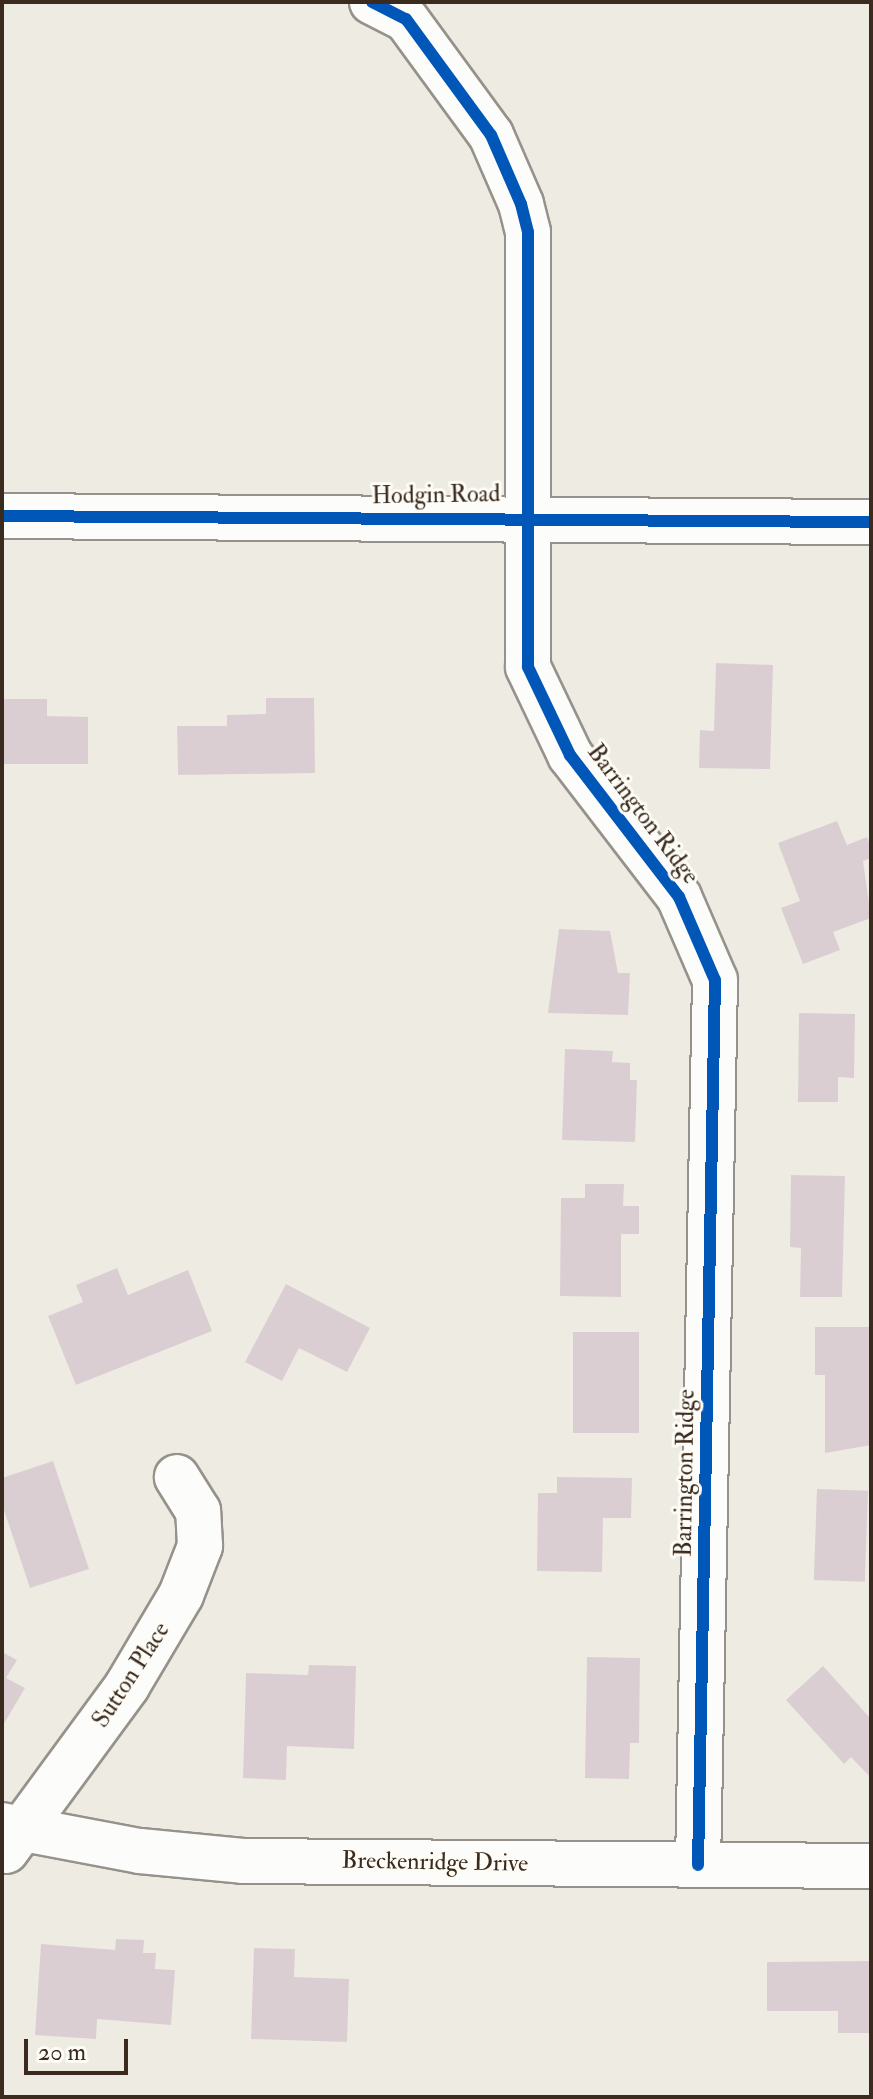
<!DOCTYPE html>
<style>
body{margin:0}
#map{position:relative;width:873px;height:2099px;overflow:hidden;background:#eeece2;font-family:"IM FELL Double Pica",serif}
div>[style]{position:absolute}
.building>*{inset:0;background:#dbced3;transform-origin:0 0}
.roads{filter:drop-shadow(2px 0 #96928b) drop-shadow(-2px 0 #96928b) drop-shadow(0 2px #96928b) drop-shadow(0 -2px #96928b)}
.minor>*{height:44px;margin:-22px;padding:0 22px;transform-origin:22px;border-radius:22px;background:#fcfcfb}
.cycleway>*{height:12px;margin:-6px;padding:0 6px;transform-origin:6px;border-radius:6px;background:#0057b8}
span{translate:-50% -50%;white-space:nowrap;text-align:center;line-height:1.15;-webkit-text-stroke:6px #fdfcf7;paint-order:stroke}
.street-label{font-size:24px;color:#3b2a1e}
.frame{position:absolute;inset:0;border:4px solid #3b2a1e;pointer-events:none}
.scale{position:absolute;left:24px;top:2039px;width:104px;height:36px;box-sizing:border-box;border:4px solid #3b2a1e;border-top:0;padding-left:10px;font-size:24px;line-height:28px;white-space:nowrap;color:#3b2a1e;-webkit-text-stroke:6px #fdfcf7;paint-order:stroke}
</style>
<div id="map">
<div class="building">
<div style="clip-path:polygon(716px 663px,773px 665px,770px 769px,699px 768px,700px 730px,714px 731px)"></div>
<div style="clip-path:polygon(266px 698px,314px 698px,315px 773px,178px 775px,177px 726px,227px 726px,227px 715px,266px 714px)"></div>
<div style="clip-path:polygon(2px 699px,47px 699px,47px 716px,88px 717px,88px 764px,2px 764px)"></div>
<div style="clip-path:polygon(837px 821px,847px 845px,867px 837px,871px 847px,871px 858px,863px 861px,871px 918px,833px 932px,840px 950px,803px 964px,781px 908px,800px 901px,778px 843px)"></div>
<div style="clip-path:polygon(559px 929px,610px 931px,618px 973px,630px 973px,628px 1015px,548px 1013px)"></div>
<div style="clip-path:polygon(799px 1013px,855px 1014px,854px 1078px,838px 1077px,838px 1102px,798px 1102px)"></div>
<div style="clip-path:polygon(565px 1049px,613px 1051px,612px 1062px,630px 1063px,630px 1080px,637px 1080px,635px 1142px,562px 1140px)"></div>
<div style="clip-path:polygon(791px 1175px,845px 1176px,842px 1297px,800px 1297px,801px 1248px,790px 1247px)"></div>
<div style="clip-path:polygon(585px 1184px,624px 1184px,623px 1206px,639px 1206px,639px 1234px,621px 1234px,621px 1297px,560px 1296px,561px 1198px,585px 1198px)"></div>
<div style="clip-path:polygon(117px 1268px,128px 1295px,188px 1270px,212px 1331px,76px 1385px,48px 1316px,83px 1302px,76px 1285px)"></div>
<div style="clip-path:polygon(286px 1284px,370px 1328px,347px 1372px,299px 1348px,282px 1381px,245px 1362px)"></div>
<div style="clip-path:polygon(815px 1327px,871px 1327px,871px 1445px,825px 1453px,825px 1375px,815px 1375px)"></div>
<div style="left:573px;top:1332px;width:66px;height:101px"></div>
<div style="clip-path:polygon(53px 1461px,89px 1569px,30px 1588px,2px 1504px,2px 1478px)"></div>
<div style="clip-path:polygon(557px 1477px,632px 1478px,631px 1518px,603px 1518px,602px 1572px,537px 1571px,538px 1493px,557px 1493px)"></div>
<div style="left:817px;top:1489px;width:51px;height:91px;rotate:2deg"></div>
<div style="clip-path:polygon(2px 1652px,17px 1660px,6px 1678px,25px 1688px,2px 1727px)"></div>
<div style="clip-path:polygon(587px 1657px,640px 1658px,639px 1743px,630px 1743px,629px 1779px,585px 1778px)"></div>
<div style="clip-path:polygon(309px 1665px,356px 1666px,354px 1749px,287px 1746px,286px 1780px,243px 1778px,246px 1673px,308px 1675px)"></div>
<div style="clip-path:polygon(823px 1666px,871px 1719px,871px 1778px,851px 1757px,844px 1764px,786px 1700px)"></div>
<div style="clip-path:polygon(116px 1939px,144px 1940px,143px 1953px,156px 1953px,155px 1969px,175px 1970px,171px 2025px,97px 2019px,96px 2039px,35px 2035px,41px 1944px,115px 1950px)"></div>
<div style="clip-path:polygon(254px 1948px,295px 1949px,294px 1977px,349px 1979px,347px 2042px,251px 2039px)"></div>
<div style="clip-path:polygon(871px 1961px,871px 2033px,838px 2033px,838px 2011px,767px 2011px,767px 1962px)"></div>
</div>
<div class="roads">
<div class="minor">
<div style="left:372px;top:2px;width:38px;rotate:27deg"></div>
<div style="left:406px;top:19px;width:144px;rotate:53.8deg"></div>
<div style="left:491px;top:135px;width:75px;rotate:66.5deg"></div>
<div style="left:521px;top:204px;width:29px;rotate:76deg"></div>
<div style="left:528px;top:232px;width:435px;rotate:90deg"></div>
<div style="left:528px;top:667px;width:98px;rotate:64.5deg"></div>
<div style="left:570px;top:755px;width:179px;rotate:52.5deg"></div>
<div style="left:679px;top:897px;width:90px;rotate:66.6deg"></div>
<div style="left:715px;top:980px;width:885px;rotate:91.1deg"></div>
<div style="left:2px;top:516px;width:869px;rotate:0.4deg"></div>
<div style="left:2px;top:1825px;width:140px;rotate:10.7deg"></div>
<div style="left:140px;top:1851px;width:103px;rotate:5.5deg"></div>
<div style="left:243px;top:1861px;width:628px;rotate:0.46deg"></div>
<div style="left:6px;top:1851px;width:205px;rotate:-53.7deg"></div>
<div style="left:127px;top:1686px;width:106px;rotate:-59.3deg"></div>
<div style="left:181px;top:1595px;width:53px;rotate:-68.8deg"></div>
<div style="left:200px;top:1546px;width:35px;rotate:-93deg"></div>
<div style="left:198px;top:1511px;width:40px;rotate:-122deg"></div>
</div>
</div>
<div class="cycleway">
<div style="left:372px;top:2px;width:38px;rotate:27deg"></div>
<div style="left:406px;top:19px;width:144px;rotate:53.8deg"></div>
<div style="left:491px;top:135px;width:75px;rotate:66.5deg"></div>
<div style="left:521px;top:204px;width:29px;rotate:76deg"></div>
<div style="left:528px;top:232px;width:435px;rotate:90deg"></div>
<div style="left:528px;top:667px;width:98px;rotate:64.5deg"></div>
<div style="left:570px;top:755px;width:179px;rotate:52.5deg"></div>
<div style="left:679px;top:897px;width:90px;rotate:66.6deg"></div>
<div style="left:715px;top:980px;width:885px;rotate:91.1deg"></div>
<div style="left:2px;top:516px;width:869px;rotate:0.4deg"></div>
</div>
<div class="street-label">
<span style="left:436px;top:495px;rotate:-1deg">Hodgin Road</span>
<span style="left:643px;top:814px;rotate:53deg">Barrington Ridge</span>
<span style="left:685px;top:1473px;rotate:-89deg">Barrington Ridge</span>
<span style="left:131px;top:1675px;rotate:-57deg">Sutton Place</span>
<span style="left:435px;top:1862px;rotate:1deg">Breckenridge Drive</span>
</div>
<div class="frame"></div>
<div class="scale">20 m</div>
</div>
